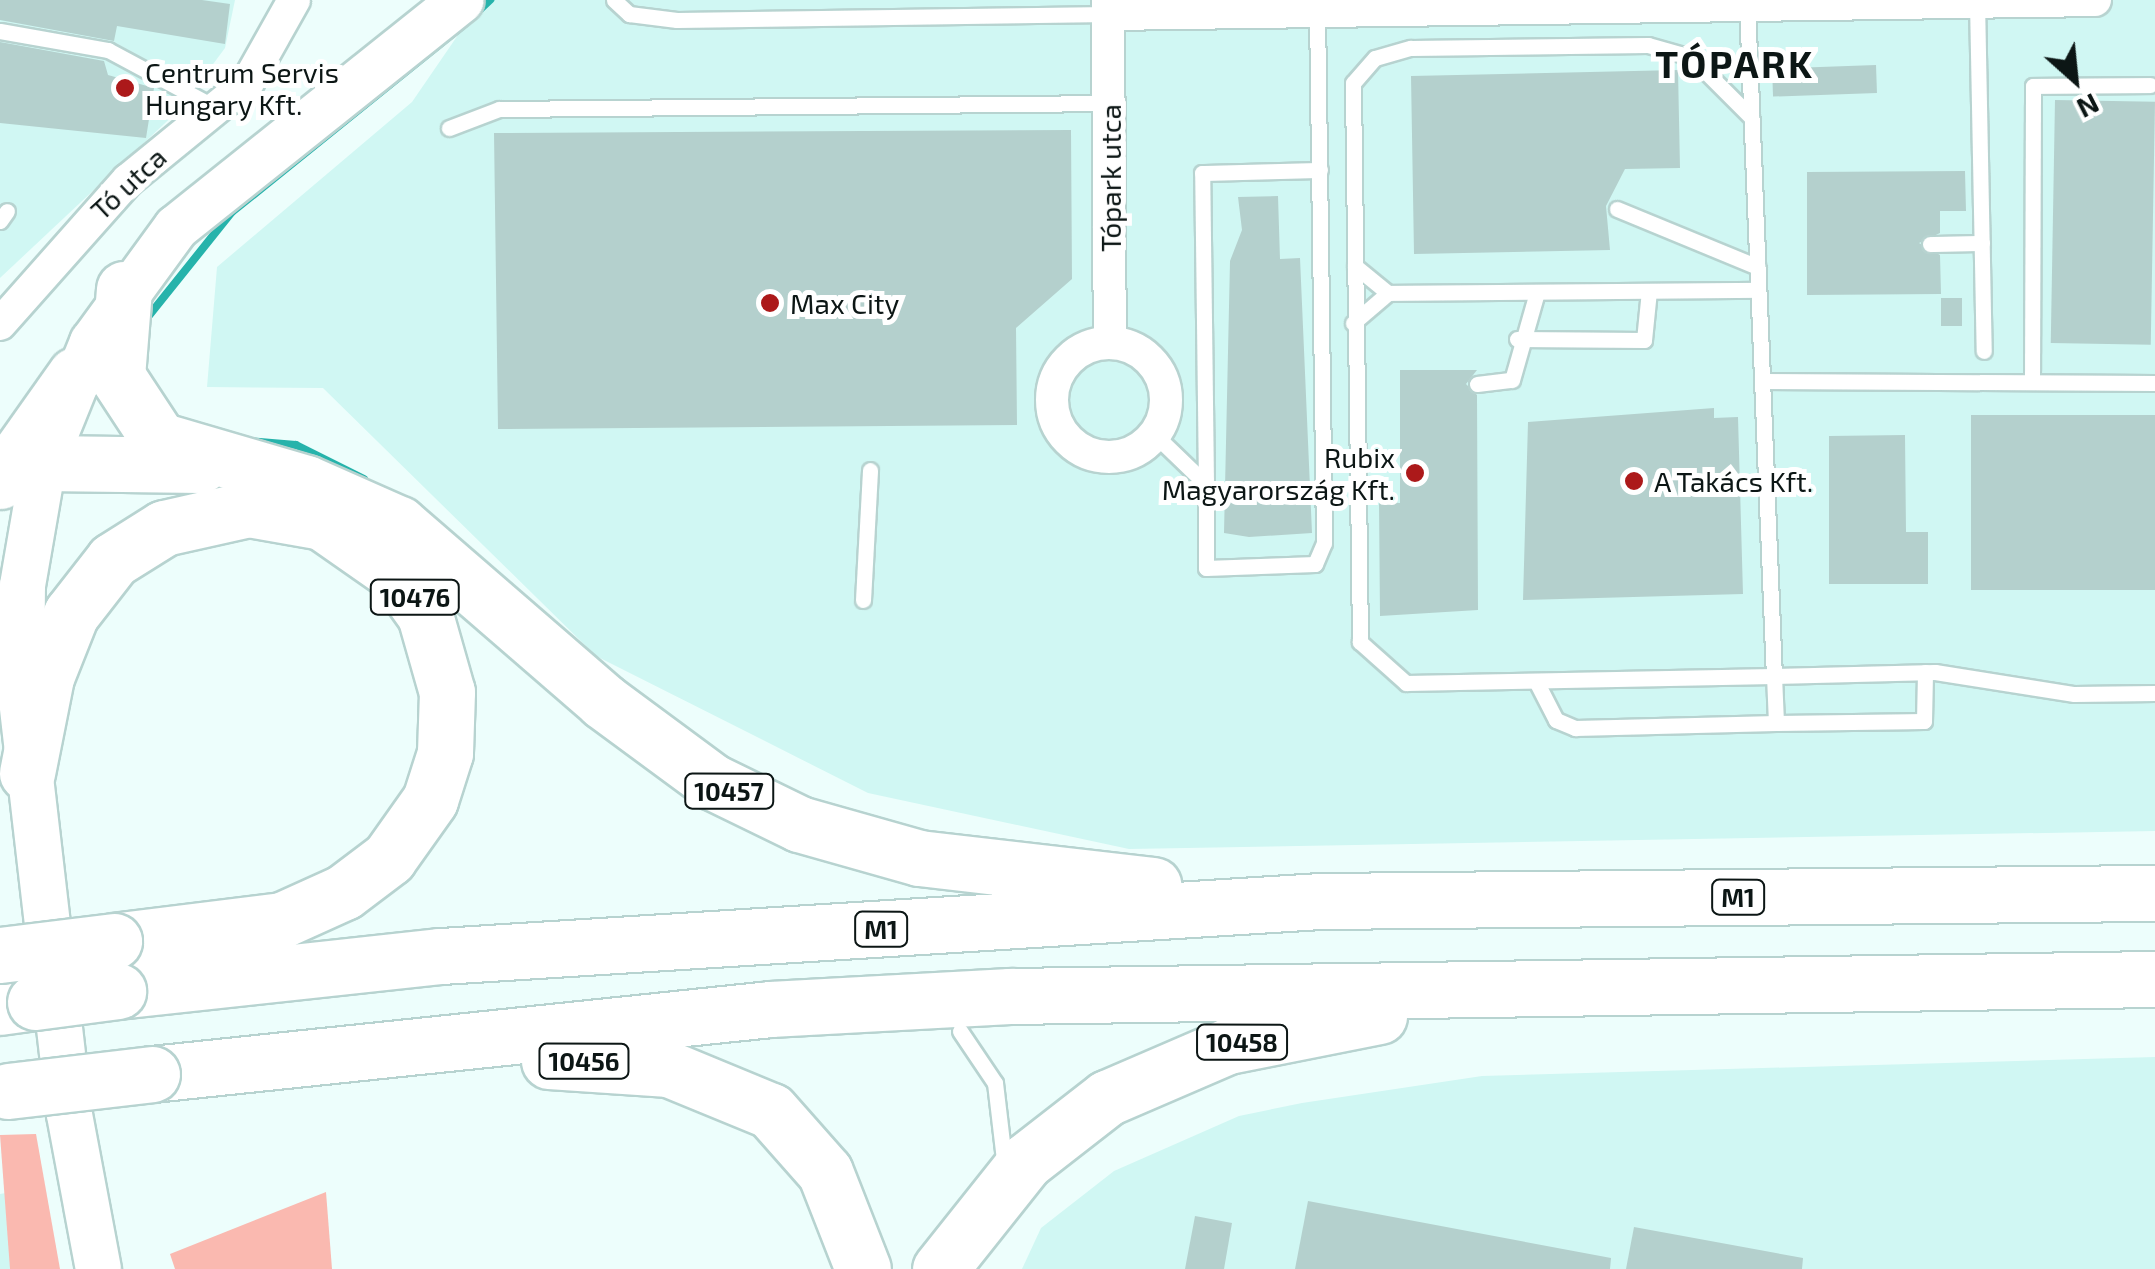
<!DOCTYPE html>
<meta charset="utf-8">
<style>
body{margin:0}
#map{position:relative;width:2155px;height:1269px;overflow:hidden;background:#edfefc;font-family:"Exo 2",sans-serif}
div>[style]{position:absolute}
.built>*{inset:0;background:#d0f7f3}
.green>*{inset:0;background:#fab9b0}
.stream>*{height:8px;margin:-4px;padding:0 4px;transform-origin:4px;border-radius:4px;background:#26b3ab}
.building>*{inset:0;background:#b4d0cd;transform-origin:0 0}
.roads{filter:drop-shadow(2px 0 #b7d3d0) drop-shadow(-2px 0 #b7d3d0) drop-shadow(0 2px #b7d3d0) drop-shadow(0 -2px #b7d3d0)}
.service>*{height:15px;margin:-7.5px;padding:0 7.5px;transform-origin:7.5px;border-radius:7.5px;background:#fff}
.minor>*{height:32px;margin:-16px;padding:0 16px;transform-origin:16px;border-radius:16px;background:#fff}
.minor>.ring{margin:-16px;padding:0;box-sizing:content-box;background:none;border:32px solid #fff;border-radius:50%}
.secondary>*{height:45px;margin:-22.5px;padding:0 22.5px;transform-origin:22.5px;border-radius:22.5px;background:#fff}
.motorway>*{height:55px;margin:-27.5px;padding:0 27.5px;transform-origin:27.5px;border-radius:27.5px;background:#fff}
.bridges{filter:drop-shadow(2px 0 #b7d3d0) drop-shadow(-2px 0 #b7d3d0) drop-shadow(0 2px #b7d3d0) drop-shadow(0 -2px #b7d3d0)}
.motorway-bridge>*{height:55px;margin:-27.5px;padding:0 27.5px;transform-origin:27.5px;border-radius:27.5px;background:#fff}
.dots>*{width:28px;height:28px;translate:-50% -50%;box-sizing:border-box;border:5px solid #fff;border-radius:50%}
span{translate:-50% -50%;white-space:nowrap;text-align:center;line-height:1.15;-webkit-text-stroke:10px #fff;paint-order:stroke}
.shield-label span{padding:2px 8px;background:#fff;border:2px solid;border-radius:8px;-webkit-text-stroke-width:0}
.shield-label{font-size:25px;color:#0c1615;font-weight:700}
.poi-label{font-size:28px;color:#0c1615}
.left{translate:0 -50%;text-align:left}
.right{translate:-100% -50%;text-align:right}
.street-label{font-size:28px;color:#0c1615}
.district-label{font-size:38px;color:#0c1615;font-weight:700;letter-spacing:2.5px}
.north{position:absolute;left:2025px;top:30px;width:100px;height:100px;-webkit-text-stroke:8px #fff;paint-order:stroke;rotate:153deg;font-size:28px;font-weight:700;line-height:40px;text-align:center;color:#0c1615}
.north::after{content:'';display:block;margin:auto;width:35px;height:45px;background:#0c1615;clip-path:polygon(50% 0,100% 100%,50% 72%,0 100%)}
</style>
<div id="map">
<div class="built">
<div style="clip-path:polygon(0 0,235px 0,225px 48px,179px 110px,0 278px)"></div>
<div style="clip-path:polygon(482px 0,2155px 0,2155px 831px,1129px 849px,868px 793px,596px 656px,323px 388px,207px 387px,217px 267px,412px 102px)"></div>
<div style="clip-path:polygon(2155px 1057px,2155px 1269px,1022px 1269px,1041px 1228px,1114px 1171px,1239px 1116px,1302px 1103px,1482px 1076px)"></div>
<div style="clip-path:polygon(18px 1191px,34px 1269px,0 1269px,0 1194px)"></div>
</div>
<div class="green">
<div style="clip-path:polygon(36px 1134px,60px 1269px,10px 1269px,0 1135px)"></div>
<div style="clip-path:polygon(326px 1192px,332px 1269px,175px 1269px,170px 1254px)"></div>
</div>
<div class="stream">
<div style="left:475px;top:14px;width:21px;rotate:-43deg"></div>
<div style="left:147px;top:318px;width:136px;rotate:-51.3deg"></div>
<div style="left:232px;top:212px;width:299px;rotate:-38.9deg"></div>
<div style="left:247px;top:441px;width:49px;rotate:4.7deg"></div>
<div style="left:296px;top:445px;width:76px;rotate:26.6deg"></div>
</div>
<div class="building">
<div style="clip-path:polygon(0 0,202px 0,230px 4px,225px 44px,117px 26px,114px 41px,0 20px)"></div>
<div style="clip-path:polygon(0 42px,104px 61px,108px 75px,154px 88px,146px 138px,0 123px)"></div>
<div style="left:1876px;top:65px;width:28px;height:104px;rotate:88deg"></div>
<div style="clip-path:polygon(1678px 70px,1680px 168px,1625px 169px,1606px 206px,1610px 250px,1414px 254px,1411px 76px)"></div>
<div style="left:2055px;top:100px;width:100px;height:243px;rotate:1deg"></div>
<div style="clip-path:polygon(1071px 130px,1072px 279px,1016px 328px,1017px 425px,498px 429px,494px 133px)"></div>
<div style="clip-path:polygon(1965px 171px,1966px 211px,1940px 211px,1940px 233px,1919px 243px,1940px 255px,1941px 294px,1807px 295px,1807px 172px)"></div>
<div style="clip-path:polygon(1278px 196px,1280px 259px,1300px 258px,1312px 533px,1249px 537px,1224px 533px,1230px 261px,1242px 230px,1238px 197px)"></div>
<div style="left:1941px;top:298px;width:21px;height:28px"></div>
<div style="clip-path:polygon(1400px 370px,1477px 370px,1466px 384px,1477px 395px,1478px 610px,1380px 616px,1379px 502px,1400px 503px)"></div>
<div style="clip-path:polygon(1714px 408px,1714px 418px,1738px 417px,1743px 594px,1523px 600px,1528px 422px)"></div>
<div style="left:2155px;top:415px;width:175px;height:184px;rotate:90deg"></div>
<div style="clip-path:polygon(1905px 435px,1906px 532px,1928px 532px,1928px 584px,1829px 584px,1829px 436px)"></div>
<div style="clip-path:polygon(1308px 1201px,1611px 1258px,1610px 1269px,1295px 1269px)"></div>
<div style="clip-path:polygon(1195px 1216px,1232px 1223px,1224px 1269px,1185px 1269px)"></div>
<div style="clip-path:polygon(1634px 1227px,1803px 1258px,1802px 1269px,1626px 1269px)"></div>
</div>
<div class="roads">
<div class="service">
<div style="left:614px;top:0;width:21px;rotate:43deg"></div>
<div style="left:629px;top:14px;width:48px;rotate:7.1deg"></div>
<div style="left:677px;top:20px;width:432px;rotate:-0.8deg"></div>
<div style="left:1977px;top:1px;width:350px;rotate:88.9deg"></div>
<div style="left:1747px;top:5px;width:672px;rotate:87.7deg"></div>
<div style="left:1774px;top:676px;width:161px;rotate:-1.4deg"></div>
<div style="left:1935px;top:672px;width:141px;rotate:9deg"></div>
<div style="left:2074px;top:694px;width:81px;rotate:-0.7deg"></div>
<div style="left:0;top:31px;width:110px;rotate:10deg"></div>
<div style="left:108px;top:50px;width:123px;rotate:28.2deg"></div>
<div style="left:449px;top:128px;width:53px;rotate:-20.8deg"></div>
<div style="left:499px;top:109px;width:610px;rotate:-0.56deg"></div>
<div style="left:1617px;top:209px;width:152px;rotate:22.4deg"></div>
<div style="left:0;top:221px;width:12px;rotate:-55deg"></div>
<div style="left:1930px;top:244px;width:52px;rotate:-1.1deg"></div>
<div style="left:1355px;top:266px;width:43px;rotate:39.3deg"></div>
<div style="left:1388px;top:293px;width:370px;rotate:-0.5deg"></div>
<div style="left:1353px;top:323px;width:46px;rotate:-40.6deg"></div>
<div style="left:1517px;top:339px;width:127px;rotate:0.5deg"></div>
<div style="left:1644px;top:340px;width:49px;rotate:-84.2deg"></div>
<div style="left:1764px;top:381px;width:391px;rotate:0.3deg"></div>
<div style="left:2032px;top:382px;width:296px;rotate:-89.8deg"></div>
<div style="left:2033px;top:86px;width:117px;rotate:-0.5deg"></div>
<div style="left:1477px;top:384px;width:35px;rotate:-7deg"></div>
<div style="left:1512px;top:380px;width:91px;rotate:-74.1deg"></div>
<div style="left:1155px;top:435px;width:71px;rotate:43.9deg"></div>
<div style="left:1206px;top:484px;width:84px;rotate:90deg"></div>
<div style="left:1206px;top:568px;width:109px;rotate:-2.1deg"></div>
<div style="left:1315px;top:564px;width:23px;rotate:-67deg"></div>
<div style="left:1324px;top:543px;width:532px;rotate:-90.75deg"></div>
<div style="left:1206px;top:484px;width:311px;rotate:-90.7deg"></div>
<div style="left:1202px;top:173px;width:118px;rotate:-1.5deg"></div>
<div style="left:863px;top:600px;width:130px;rotate:-86.9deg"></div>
<div style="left:1536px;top:681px;width:44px;rotate:62.9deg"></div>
<div style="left:1556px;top:720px;width:21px;rotate:23deg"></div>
<div style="left:1575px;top:728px;width:201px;rotate:-1.4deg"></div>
<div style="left:1776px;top:723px;width:47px;rotate:-92.4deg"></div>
<div style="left:1774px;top:676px;width:368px;rotate:178.9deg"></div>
<div style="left:1406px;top:683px;width:62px;rotate:-138.3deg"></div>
<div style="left:1360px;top:642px;width:559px;rotate:-90.72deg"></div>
<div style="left:1353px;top:83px;width:33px;rotate:-49deg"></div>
<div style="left:1375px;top:58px;width:37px;rotate:-16deg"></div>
<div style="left:1411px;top:48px;width:237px;rotate:-0.7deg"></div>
<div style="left:1648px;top:45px;width:45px;rotate:15.6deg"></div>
<div style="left:1691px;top:57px;width:85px;rotate:45deg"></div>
<div style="left:1776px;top:723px;width:148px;rotate:-0.8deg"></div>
<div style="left:1924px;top:721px;width:49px;rotate:-88.8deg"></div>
<div style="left:960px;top:1031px;width:63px;rotate:56.1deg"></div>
<div style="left:995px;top:1083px;width:78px;rotate:83.3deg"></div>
</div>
<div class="minor">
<div style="left:1108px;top:0;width:342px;rotate:89.7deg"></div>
<div style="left:1109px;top:14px;width:986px;rotate:-0.81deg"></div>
<div style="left:0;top:324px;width:193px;rotate:-48.4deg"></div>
<div style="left:128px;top:180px;width:155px;rotate:-39.2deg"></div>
<div style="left:248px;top:82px;width:94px;rotate:-60.7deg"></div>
<div class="ring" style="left:1052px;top:343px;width:82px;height:82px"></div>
</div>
<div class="secondary">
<div style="left:98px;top:1269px;width:158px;rotate:-100.6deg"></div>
<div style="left:69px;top:1114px;width:421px;rotate:-96.6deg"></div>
<div style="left:21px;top:696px;width:111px;rotate:-89.5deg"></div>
<div style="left:22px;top:585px;width:124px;rotate:-80.2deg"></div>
<div style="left:43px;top:463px;width:131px;rotate:-68deg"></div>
<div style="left:92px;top:342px;width:142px;rotate:-53.9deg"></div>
<div style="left:176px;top:227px;width:364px;rotate:-38.6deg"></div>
</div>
<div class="motorway">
<div style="left:124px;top:289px;width:87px;rotate:94.6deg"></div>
<div style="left:117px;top:376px;width:77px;rotate:56.7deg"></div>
<div style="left:159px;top:440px;width:153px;rotate:16.3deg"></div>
<div style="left:306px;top:483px;width:102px;rotate:23.8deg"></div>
<div style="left:399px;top:524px;width:270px;rotate:40.9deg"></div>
<div style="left:603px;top:701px;width:137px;rotate:36.4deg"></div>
<div style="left:713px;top:782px;width:96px;rotate:26deg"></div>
<div style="left:799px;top:824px;width:125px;rotate:15.8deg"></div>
<div style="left:919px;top:858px;width:236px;rotate:6.6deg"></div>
<div style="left:43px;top:463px;width:158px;rotate:0.7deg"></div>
<div style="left:0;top:481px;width:130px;rotate:-54.7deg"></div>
<div style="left:27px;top:773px;width:98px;rotate:-78.8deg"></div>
<div style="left:46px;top:677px;width:68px;rotate:-68.4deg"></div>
<div style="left:71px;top:614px;width:68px;rotate:-52.1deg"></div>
<div style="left:113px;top:560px;width:60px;rotate:-32.1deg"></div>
<div style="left:164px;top:528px;width:86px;rotate:-12.7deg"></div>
<div style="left:248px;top:509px;width:75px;rotate:10deg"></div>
<div style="left:322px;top:522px;width:89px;rotate:34.9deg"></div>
<div style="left:395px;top:573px;width:52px;rotate:54.5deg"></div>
<div style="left:425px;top:615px;width:80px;rotate:74.1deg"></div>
<div style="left:447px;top:692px;width:61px;rotate:91.9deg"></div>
<div style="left:445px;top:753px;width:49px;rotate:107.7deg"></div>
<div style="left:430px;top:800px;width:71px;rotate:125.3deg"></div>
<div style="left:389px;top:858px;width:56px;rotate:142.9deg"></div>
<div style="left:344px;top:892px;width:68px;rotate:155.7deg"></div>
<div style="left:282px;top:920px;width:169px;rotate:172.9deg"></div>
<div style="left:118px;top:991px;width:325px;rotate:-6.2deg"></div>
<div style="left:441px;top:956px;width:881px;rotate:-3.58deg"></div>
<div style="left:1320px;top:901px;width:835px;rotate:-0.55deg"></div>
<div style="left:0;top:1007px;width:35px;rotate:-8deg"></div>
<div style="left:549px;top:1061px;width:120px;rotate:3.8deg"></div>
<div style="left:669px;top:1069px;width:110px;rotate:22.4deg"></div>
<div style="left:771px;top:1111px;width:81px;rotate:48.5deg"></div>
<div style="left:825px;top:1172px;width:104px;rotate:68.6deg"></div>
<div style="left:152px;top:1074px;width:621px;rotate:-6deg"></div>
<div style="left:770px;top:1009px;width:240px;rotate:-3.1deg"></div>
<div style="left:1010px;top:996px;width:1145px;rotate:-0.85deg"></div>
<div style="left:940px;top:1269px;width:138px;rotate:-51.5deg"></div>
<div style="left:1026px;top:1161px;width:103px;rotate:-37.9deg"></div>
<div style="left:1107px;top:1098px;width:132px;rotate:-23.3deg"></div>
<div style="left:1228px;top:1046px;width:154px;rotate:-11.2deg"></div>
</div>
</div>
<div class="bridges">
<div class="motorway-bridge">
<div style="left:0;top:955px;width:115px;rotate:-7deg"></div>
<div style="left:35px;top:1002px;width:84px;rotate:-7.5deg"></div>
<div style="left:8px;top:1091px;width:145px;rotate:-6.7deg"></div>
</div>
</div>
<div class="dots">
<div style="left:125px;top:88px;background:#ac191a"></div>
<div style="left:770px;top:303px;background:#ac191a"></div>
<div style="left:1415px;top:473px;background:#ac191a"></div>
<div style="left:1634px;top:481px;background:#ac191a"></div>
</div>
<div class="shield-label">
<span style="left:415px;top:597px">10476</span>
<span style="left:729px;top:791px">10457</span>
<span style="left:1738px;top:897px">M1</span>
<span style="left:881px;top:929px">M1</span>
<span style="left:1242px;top:1042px">10458</span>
<span style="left:584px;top:1061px">10456</span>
</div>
<div class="poi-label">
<span class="left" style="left:145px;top:88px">Centrum Servis<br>Hungary Kft.</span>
<span class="left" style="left:790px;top:303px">Max City</span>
<span class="right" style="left:1395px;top:473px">Rubix<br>Magyarország Kft.</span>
<span class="left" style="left:1654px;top:481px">A Takács Kft.</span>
</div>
<div class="street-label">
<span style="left:1110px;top:178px;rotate:-90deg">Tópark utca</span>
<span style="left:128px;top:183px;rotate:-43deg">Tó utca</span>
</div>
<div class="district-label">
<span style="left:1735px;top:64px">TÓPARK</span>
</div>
<div class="north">N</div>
</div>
